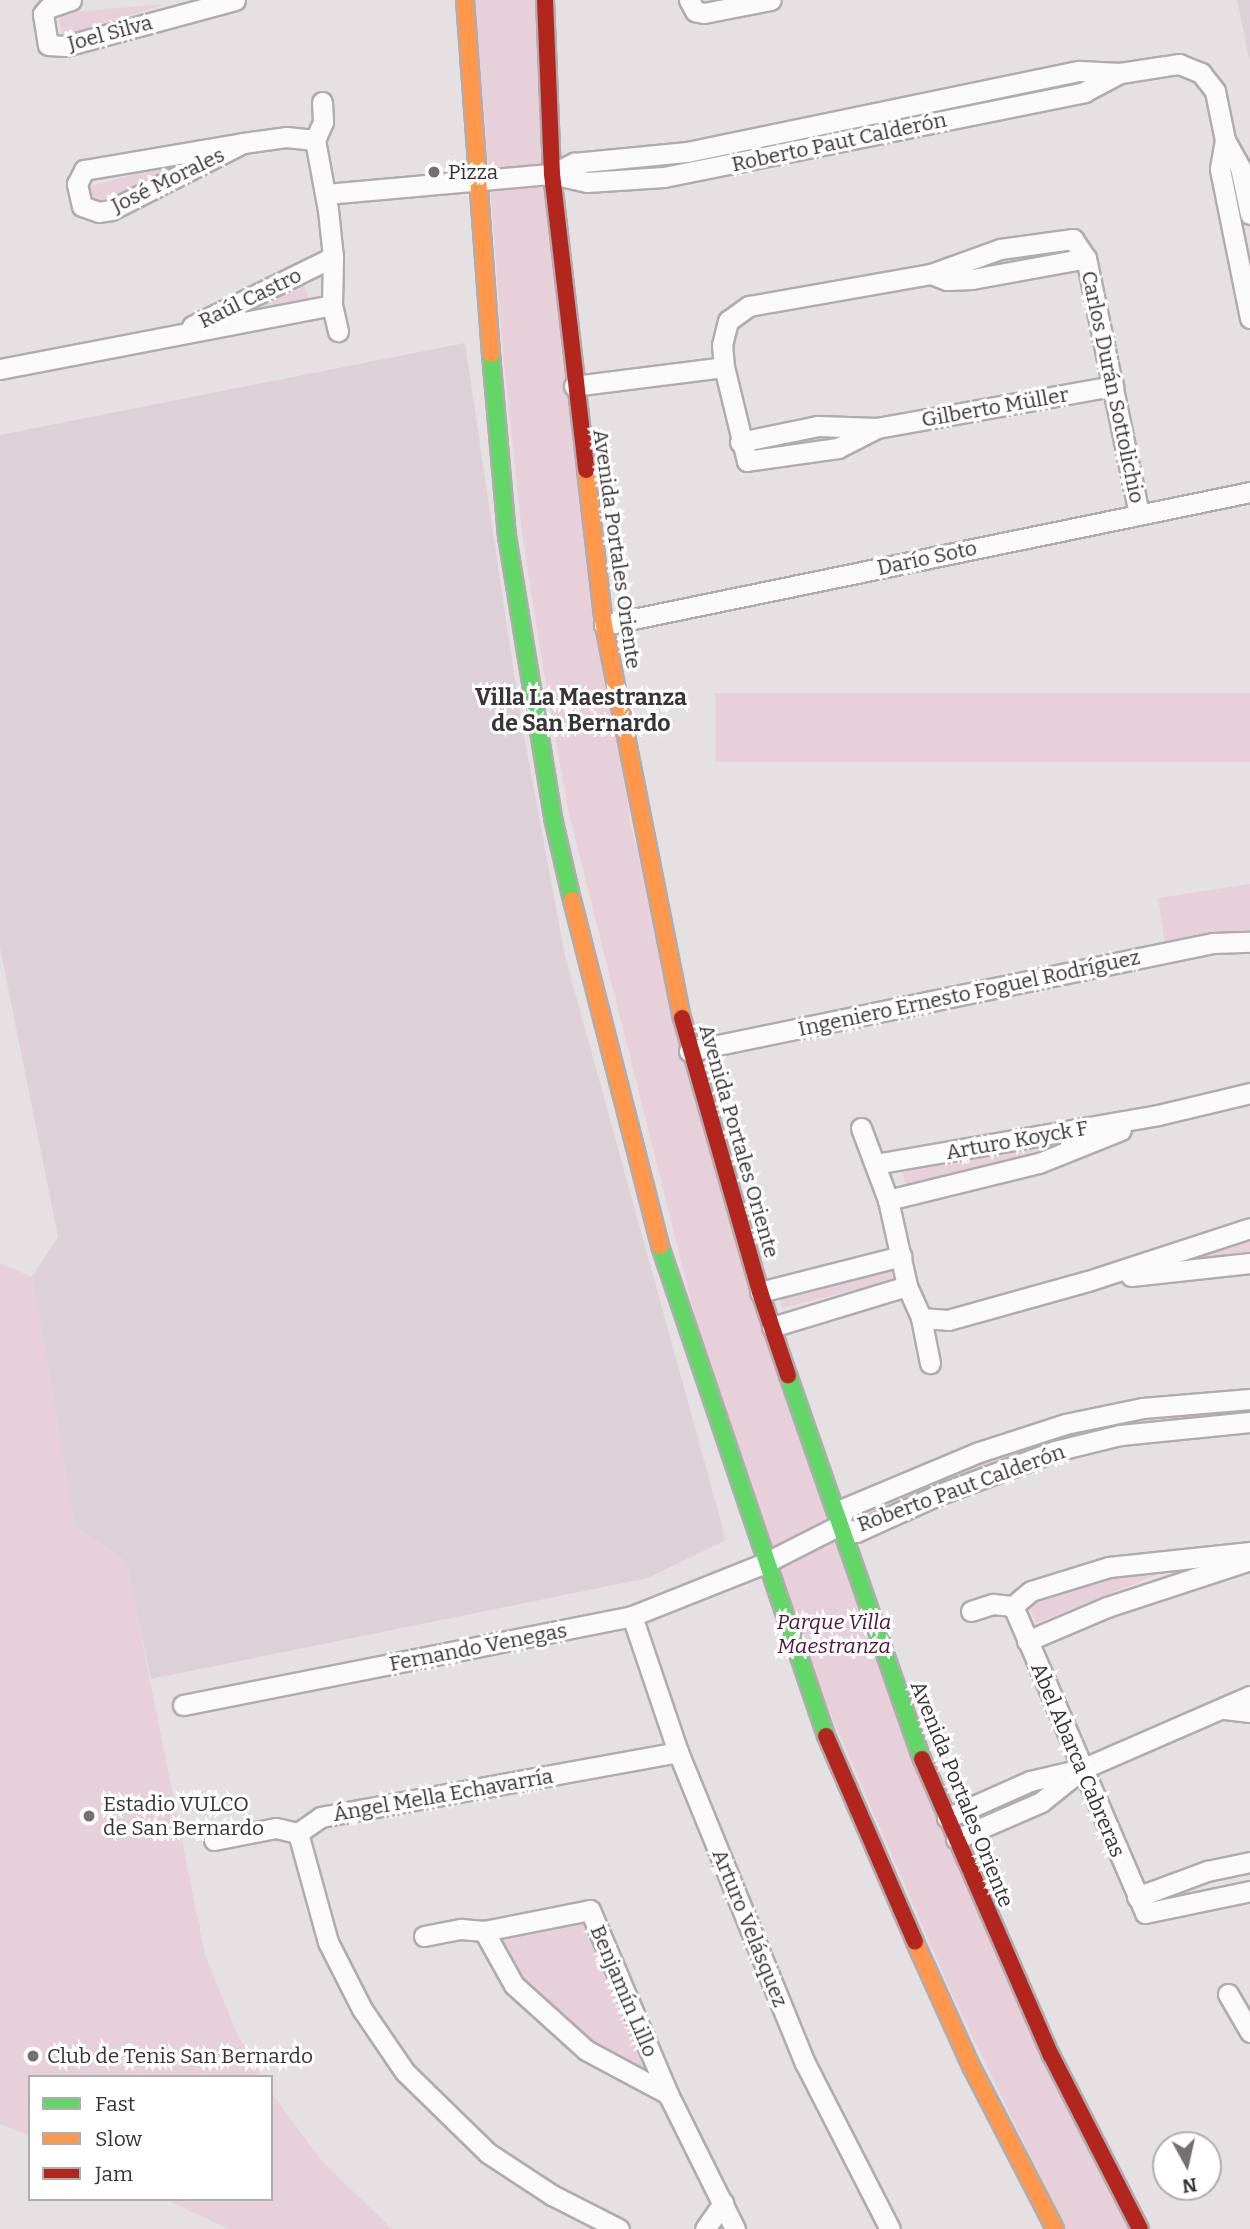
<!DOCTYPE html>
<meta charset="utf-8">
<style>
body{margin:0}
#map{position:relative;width:1250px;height:2229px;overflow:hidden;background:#e5e0e2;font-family:Bitter,serif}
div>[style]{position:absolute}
.built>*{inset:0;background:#ddd1d7}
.green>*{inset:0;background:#e8d0db;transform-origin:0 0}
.roads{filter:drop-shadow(2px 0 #b0acae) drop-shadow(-2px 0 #b0acae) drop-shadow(0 2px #b0acae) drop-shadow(0 -2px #b0acae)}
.street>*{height:19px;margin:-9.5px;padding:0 9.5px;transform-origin:9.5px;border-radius:9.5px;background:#fbfafb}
.fast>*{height:16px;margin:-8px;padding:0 8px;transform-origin:8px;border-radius:8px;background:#63d668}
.slow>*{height:16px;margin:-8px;padding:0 8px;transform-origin:8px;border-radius:8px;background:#ff974d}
.jam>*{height:16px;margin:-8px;padding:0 8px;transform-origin:8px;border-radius:8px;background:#b3261e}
.dots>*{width:19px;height:19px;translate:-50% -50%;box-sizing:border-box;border:4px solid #fff;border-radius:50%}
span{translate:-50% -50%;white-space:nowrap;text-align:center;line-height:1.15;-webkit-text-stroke:6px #fff;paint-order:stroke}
.street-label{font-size:21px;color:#383436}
.poi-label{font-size:21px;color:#383436}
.left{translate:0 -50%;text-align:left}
.park-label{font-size:21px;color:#531639;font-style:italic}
.neighbourhood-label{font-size:23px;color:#383436;font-weight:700}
.legend{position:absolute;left:28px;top:2075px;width:245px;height:126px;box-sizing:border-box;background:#fff;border:2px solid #afaeaf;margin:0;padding:9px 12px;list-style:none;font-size:21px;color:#383436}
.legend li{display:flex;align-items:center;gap:14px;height:35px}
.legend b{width:35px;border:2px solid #afaeaf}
.north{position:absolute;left:1152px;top:2131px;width:70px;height:70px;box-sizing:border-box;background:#fff;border:2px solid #afaeaf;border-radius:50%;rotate:172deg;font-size:19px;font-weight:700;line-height:28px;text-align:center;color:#383436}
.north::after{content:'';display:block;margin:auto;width:24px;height:32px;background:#757072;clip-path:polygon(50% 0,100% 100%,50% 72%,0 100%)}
</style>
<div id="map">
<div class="built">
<div style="clip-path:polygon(1237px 0,1250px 0,1250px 61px,1248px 53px)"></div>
<div style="clip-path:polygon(465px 343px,520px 714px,565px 956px,726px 1540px,648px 1578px,151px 1679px,126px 1562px,75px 1526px,32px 1277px,58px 1237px,0 948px,0 435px)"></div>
</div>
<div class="green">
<div style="clip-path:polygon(475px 0,539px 0,630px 823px,826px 1509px,1135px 2229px,1066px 2229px,955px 2001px,802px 1648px,709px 1372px,568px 809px,541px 656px,522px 533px,504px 364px)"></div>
<div style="clip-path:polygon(167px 4px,62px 36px,58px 13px)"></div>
<div style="clip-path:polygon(194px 158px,94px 208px,87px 187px)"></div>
<div style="clip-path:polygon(302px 278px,309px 300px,201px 319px)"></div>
<div style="left:1250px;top:693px;width:69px;height:535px;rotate:90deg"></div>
<div style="clip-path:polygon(1250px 884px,1250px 936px,1210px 934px,1165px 945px,1158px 898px)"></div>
<div style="clip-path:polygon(1061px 1143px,907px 1191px,902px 1169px)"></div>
<div style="clip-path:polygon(1250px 1237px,1250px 1259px,1160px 1267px)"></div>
<div style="clip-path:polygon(0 1263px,32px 1277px,75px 1526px,126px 1561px,205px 1954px,236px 2031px,262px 2077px,30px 2077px,30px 2136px,0 2124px)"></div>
<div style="left:889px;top:1265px;width:16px;height:114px;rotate:76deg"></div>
<div style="clip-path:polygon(1250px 1405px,1250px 1415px,1112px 1428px,860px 1521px,855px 1515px,967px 1465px,1051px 1436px,1136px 1418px)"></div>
<div style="clip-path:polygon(1211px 1553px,1036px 1623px,1026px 1598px)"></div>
<div style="clip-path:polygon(583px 1924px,649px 2073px,597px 2047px,524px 1983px,497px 1940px)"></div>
<div style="clip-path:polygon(271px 2092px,321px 2160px,392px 2229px,228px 2229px,165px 2199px,271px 2199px)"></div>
</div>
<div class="roads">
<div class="street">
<div style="left:71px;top:0;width:24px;rotate:161deg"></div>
<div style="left:48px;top:8px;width:8px;rotate:130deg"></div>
<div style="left:43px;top:14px;width:31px;rotate:81deg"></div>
<div style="left:48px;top:45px;width:17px;rotate:3deg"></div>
<div style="left:65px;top:46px;width:176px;rotate:-15.1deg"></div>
<div style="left:689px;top:0;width:13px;rotate:61deg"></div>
<div style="left:695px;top:11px;width:9px;rotate:13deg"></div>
<div style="left:704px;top:13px;width:68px;rotate:-11deg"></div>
<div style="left:322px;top:102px;width:20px;rotate:87deg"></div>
<div style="left:323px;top:122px;width:20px;rotate:114deg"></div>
<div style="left:315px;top:140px;width:71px;rotate:79.5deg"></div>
<div style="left:328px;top:210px;width:47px;rotate:83.9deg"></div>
<div style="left:333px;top:257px;width:48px;rotate:91.2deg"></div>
<div style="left:332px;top:305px;width:27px;rotate:77deg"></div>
<div style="left:1225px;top:140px;width:29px;rotate:100deg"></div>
<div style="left:1220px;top:169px;width:152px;rotate:78.6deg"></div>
<div style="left:243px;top:143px;width:148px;rotate:153.1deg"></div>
<div style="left:111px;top:210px;width:12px;rotate:171deg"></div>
<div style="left:99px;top:212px;width:18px;rotate:-161deg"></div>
<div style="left:82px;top:206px;width:23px;rotate:-103deg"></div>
<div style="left:77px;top:184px;width:16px;rotate:-63deg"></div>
<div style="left:84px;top:170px;width:161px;rotate:-9.6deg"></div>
<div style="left:243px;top:143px;width:43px;rotate:-7.9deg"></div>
<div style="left:286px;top:137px;width:29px;rotate:6deg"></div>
<div style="left:552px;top:174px;width:25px;rotate:-27deg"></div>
<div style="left:574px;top:163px;width:114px;rotate:-5.6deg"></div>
<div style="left:687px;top:152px;width:400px;rotate:-11.7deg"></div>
<div style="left:1079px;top:71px;width:41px;rotate:2.8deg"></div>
<div style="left:1120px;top:73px;width:60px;rotate:-8.7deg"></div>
<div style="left:1179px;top:64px;width:24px;rotate:22deg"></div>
<div style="left:1201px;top:73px;width:23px;rotate:52deg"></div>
<div style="left:1215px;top:91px;width:50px;rotate:78.5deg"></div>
<div style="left:1225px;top:140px;width:31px;rotate:61deg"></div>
<div style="left:1240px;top:167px;width:48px;rotate:78deg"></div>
<div style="left:326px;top:194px;width:227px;rotate:-5.1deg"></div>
<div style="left:552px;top:174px;width:36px;rotate:13deg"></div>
<div style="left:587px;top:182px;width:77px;rotate:-3.7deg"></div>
<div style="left:664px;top:177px;width:429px;rotate:-11.4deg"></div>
<div style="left:1084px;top:92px;width:41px;rotate:-27.8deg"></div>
<div style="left:931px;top:274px;width:17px;rotate:21deg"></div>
<div style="left:947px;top:280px;width:25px;rotate:-2deg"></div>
<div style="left:972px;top:279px;width:116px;rotate:-10.4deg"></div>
<div style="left:192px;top:326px;width:157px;rotate:-26.1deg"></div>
<div style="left:0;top:369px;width:338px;rotate:-10.9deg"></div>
<div style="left:574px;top:386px;width:151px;rotate:-7.2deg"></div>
<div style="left:877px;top:428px;width:44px;rotate:152.9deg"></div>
<div style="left:838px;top:448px;width:92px;rotate:171.9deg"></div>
<div style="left:747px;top:461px;width:97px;rotate:-103.7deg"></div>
<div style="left:724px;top:367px;width:22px;rotate:-95deg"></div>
<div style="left:722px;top:345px;width:25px;rotate:-76deg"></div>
<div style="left:728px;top:321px;width:26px;rotate:-36deg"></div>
<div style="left:749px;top:306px;width:185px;rotate:-10deg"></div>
<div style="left:931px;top:274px;width:73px;rotate:-19.9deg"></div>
<div style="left:1000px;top:249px;width:74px;rotate:-7.8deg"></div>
<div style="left:1073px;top:239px;width:23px;rotate:56deg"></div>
<div style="left:1086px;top:258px;width:262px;rotate:78.3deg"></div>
<div style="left:740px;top:442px;width:80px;rotate:-11.6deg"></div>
<div style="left:818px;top:426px;width:59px;rotate:1.9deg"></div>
<div style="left:877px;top:428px;width:240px;rotate:-10.1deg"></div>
<div style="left:604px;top:625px;width:660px;rotate:-11.63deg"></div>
<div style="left:689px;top:1051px;width:535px;rotate:-11.65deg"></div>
<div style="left:1213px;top:943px;width:37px;rotate:-2deg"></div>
<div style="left:861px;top:1128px;width:77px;rotate:69.4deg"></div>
<div style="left:888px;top:1200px;width:88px;rotate:77.5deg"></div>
<div style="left:907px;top:1286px;width:35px;rotate:66deg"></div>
<div style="left:921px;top:1318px;width:27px;rotate:4deg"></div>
<div style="left:948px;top:1320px;width:145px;rotate:-15.6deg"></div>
<div style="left:1088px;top:1281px;width:170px;rotate:-18.1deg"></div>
<div style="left:875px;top:1164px;width:287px;rotate:-9.8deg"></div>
<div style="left:1158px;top:1115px;width:95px;rotate:-13.4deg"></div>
<div style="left:888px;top:1200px;width:155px;rotate:-13.8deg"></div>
<div style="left:1039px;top:1163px;width:88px;rotate:-21.9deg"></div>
<div style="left:1131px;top:1276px;width:120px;rotate:-6.2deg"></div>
<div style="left:760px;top:1292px;width:146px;rotate:-14.3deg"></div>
<div style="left:921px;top:1318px;width:46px;rotate:78.7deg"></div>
<div style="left:772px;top:1327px;width:141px;rotate:-16.9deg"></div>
<div style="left:838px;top:1526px;width:19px;rotate:18deg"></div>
<div style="left:856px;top:1532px;width:92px;rotate:-24.3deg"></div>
<div style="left:940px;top:1494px;width:123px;rotate:-20.5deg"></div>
<div style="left:1055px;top:1451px;width:67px;rotate:-13.8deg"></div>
<div style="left:1120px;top:1435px;width:131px;rotate:-5.7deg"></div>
<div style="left:1013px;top:1606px;width:334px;rotate:66.7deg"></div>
<div style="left:1145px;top:1913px;width:107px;rotate:-11.8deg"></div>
<div style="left:1013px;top:1606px;width:23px;rotate:-40deg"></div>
<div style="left:1031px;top:1591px;width:82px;rotate:-17.1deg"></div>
<div style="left:1109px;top:1567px;width:142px;rotate:-6.1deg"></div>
<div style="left:971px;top:1611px;width:23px;rotate:-18deg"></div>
<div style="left:993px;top:1604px;width:20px;rotate:6deg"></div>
<div style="left:632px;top:1616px;width:144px;rotate:71.3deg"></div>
<div style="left:678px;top:1752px;width:336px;rotate:67.8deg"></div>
<div style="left:805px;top:2063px;width:186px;rotate:62.9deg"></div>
<div style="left:1027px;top:1641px;width:87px;rotate:-23deg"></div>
<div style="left:1107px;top:1607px;width:151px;rotate:-18.2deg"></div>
<div style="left:183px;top:1705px;width:458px;rotate:-11.2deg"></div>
<div style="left:632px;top:1616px;width:143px;rotate:-21.7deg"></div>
<div style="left:765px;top:1563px;width:82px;rotate:-26.9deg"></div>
<div style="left:838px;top:1526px;width:19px;rotate:-69deg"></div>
<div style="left:845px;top:1508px;width:145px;rotate:-22.7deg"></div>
<div style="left:979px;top:1452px;width:90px;rotate:-18deg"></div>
<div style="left:1065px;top:1424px;width:80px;rotate:-11.6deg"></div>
<div style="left:1143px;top:1408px;width:107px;rotate:-4.8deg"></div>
<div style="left:1225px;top:1709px;width:25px;rotate:7deg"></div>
<div style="left:947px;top:1818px;width:91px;rotate:-24deg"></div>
<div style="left:1030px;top:1781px;width:53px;rotate:-13deg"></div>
<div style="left:1082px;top:1769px;width:183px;rotate:-23.5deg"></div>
<div style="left:298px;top:1833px;width:113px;rotate:74.6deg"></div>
<div style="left:328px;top:1942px;width:75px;rotate:63.1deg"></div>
<div style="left:362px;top:2009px;width:76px;rotate:55.7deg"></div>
<div style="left:405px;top:2072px;width:116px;rotate:44.3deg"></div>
<div style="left:488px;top:2153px;width:77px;rotate:33.3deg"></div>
<div style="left:552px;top:2195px;width:75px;rotate:26.9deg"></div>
<div style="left:298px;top:1833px;width:28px;rotate:-35deg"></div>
<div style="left:321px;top:1817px;width:363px;rotate:-10.3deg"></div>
<div style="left:956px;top:1839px;width:93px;rotate:-23.5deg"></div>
<div style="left:1041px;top:1802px;width:53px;rotate:-38.8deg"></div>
<div style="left:214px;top:1840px;width:63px;rotate:-11deg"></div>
<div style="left:276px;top:1828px;width:23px;rotate:13deg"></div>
<div style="left:1137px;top:1897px;width:75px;rotate:-20.4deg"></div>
<div style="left:1207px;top:1871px;width:44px;rotate:-11.8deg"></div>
<div style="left:424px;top:1936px;width:38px;rotate:-11deg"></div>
<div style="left:461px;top:1929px;width:23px;rotate:5deg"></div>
<div style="left:1228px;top:1994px;width:44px;rotate:59.9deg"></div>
<div style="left:668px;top:2094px;width:93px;rotate:-151.8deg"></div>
<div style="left:586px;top:2050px;width:97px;rotate:-137.9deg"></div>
<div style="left:514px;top:1985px;width:62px;rotate:-119.1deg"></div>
<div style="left:484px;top:1931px;width:108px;rotate:-11.2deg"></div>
<div style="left:590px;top:1910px;width:200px;rotate:67deg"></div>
<div style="left:668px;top:2094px;width:151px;rotate:63.6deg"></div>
<div style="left:705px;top:2229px;width:32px;rotate:-55deg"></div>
</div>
<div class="fast">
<div style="left:491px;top:354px;width:183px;rotate:85deg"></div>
<div style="left:507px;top:536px;width:286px;rotate:80.7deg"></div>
<div style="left:553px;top:818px;width:84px;rotate:77deg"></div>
<div style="left:660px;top:1246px;width:517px;rotate:71.28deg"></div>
<div style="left:788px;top:1375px;width:407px;rotate:70.8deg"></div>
</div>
<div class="slow">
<div style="left:465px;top:0;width:355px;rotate:85.8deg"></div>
<div style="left:586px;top:470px;width:156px;rotate:83.4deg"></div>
<div style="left:604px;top:625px;width:401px;rotate:78.8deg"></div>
<div style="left:572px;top:900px;width:357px;rotate:75.7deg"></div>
<div style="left:915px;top:1942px;width:136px;rotate:65.7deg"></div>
<div style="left:971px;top:2066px;width:183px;rotate:62.7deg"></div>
</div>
<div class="jam">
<div style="left:545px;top:0;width:174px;rotate:87.7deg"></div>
<div style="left:552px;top:174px;width:298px;rotate:83.4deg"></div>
<div style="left:682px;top:1018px;width:285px;rotate:74.1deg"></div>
<div style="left:760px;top:1292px;width:88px;rotate:71.4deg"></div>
<div style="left:826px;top:1736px;width:224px;rotate:66.6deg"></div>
<div style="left:922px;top:1759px;width:323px;rotate:66.5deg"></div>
<div style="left:1051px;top:2055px;width:195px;rotate:62.9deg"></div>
</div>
</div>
<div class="dots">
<div style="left:434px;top:172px;background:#757072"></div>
<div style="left:89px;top:1816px;background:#757072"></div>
<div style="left:33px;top:2056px;background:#757072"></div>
</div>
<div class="street-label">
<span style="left:110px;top:33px;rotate:-15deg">Joel Silva</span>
<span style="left:839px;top:142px;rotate:-12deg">Roberto Paut Calderón</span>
<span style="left:168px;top:180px;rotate:-26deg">José Morales</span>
<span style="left:250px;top:298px;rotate:-26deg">Raúl Castro</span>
<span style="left:1113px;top:387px;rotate:78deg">Carlos Durán Sottolichio</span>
<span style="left:995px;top:407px;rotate:-10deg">Gilberto Müller</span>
<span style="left:617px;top:549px;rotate:82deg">Avenida Portales Oriente</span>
<span style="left:927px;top:558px;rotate:-12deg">Darío Soto</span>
<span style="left:969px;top:993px;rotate:-12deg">Ingeniero Ernesto Foguel Rodríguez</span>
<span style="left:1017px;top:1140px;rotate:-10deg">Arturo Koyck F</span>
<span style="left:739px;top:1141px;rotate:74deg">Avenida Portales Oriente</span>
<span style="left:961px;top:1488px;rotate:-20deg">Roberto Paut Calderón</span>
<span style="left:478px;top:1647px;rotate:-11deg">Fernando Venegas</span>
<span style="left:1078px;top:1760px;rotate:67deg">Abel Abarca Cabreras</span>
<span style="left:962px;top:1794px;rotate:68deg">Avenida Portales Oriente</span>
<span style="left:443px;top:1795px;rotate:-10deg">Ángel Mella Echavarría</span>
<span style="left:750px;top:1928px;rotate:68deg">Arturo Velásquez</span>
<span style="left:624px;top:1991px;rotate:67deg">Benjamín Lillo</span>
</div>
<div class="poi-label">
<span class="left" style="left:448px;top:172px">Pizza</span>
<span class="left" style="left:103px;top:1816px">Estadio VULCO<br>de San Bernardo</span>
<span class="left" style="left:47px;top:2056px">Club de Tenis San Bernardo</span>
</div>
<div class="park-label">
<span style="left:834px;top:1634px">Parque Villa<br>Maestranza</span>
</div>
<div class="neighbourhood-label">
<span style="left:581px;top:710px">Villa La Maestranza<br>de San Bernardo</span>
</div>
<ul class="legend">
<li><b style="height:9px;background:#63d668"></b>Fast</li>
<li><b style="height:9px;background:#ff974d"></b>Slow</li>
<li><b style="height:9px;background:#b3261e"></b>Jam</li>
</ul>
<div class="north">N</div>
</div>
